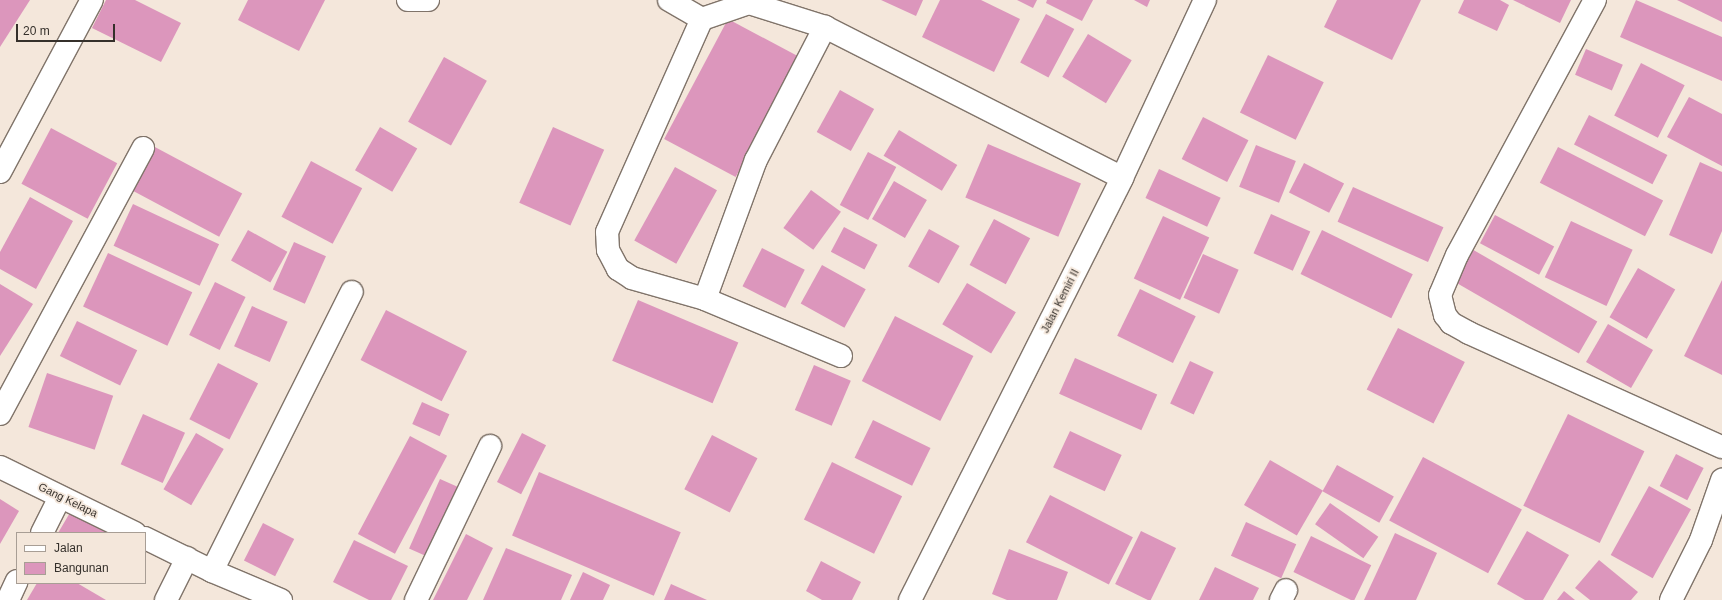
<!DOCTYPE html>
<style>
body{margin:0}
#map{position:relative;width:1722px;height:600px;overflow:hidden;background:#f4e7db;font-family:Arial,sans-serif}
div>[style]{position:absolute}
.building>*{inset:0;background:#dc96bc;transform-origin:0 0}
.roads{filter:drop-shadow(1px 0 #80746a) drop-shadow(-1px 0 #80746a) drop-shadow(0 1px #80746a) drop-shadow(0 -1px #80746a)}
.minor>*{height:22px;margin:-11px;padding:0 11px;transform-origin:11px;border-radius:11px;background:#fff}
span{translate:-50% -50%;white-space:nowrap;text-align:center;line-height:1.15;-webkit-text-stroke:3.5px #f4e7db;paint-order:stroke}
.street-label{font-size:11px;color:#35302b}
.legend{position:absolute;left:16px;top:532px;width:130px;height:52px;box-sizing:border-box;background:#f4e7db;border:1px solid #a89e95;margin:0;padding:5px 7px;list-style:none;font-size:12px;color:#35302b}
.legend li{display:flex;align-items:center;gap:8px;height:20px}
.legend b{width:20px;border:1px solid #a89e95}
.scale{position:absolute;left:16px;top:24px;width:99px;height:18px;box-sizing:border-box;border:2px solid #35302b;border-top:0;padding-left:5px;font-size:12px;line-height:14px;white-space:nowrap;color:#35302b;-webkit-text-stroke:3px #f4e7db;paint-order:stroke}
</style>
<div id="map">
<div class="building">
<div style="clip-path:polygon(0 0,30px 0,0 47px)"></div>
<div style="clip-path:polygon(106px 0,135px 0,181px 23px,161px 62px,92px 28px)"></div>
<div style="clip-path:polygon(248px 0,325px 0,299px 51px,238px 20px)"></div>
<div style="clip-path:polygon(881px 0,923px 0,916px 16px)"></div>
<div style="clip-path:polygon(940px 0,981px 0,1020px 19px,994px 72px,922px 37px)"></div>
<div style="clip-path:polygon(1017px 0,1037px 0,1033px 8px)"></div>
<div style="clip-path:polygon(1047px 0,1093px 0,1082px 21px,1046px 3px)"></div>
<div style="clip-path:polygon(1134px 0,1150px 0,1147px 7px)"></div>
<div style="clip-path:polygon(1337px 0,1421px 0,1392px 60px,1324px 27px)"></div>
<div style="clip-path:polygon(1464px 0,1500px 0,1509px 5px,1497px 31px,1458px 13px)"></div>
<div style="clip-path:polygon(1513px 0,1571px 0,1560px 23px)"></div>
<div style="clip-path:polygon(1636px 0,1722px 37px,1722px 81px,1620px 37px)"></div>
<div style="clip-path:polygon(1677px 0,1722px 0,1722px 22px)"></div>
<div style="left:1046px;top:14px;width:32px;height:55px;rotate:28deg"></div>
<div style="left:728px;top:19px;width:81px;height:136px;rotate:28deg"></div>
<div style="left:1088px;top:34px;width:51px;height:50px;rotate:31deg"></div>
<div style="left:1586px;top:49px;width:40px;height:28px;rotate:23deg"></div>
<div style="left:1268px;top:55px;width:62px;height:64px;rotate:26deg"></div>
<div style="left:444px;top:57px;width:49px;height:74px;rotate:29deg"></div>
<div style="left:1641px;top:63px;width:49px;height:59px;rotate:27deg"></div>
<div style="left:840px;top:90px;width:39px;height:48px;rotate:29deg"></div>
<div style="clip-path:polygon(1689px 97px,1722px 114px,1722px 166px,1667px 137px)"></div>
<div style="left:1589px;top:115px;width:88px;height:33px;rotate:27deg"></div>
<div style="left:1203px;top:117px;width:51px;height:47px;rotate:27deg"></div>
<div style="left:380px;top:127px;width:43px;height:50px;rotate:30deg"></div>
<div style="left:553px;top:127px;width:56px;height:83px;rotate:24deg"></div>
<div style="left:51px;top:128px;width:75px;height:63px;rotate:28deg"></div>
<div style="left:899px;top:130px;width:68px;height:30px;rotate:31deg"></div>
<div style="left:988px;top:144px;width:101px;height:58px;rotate:23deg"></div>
<div style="left:1256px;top:145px;width:43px;height:45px;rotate:22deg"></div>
<div style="left:153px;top:146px;width:101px;height:49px;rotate:28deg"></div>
<div style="left:1558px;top:147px;width:118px;height:40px;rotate:27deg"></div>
<div style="left:868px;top:152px;width:32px;height:60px;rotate:28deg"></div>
<div style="left:311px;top:161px;width:58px;height:63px;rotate:28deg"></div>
<div style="clip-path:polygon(1700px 162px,1722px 172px,1722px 231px,1712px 254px,1669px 235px)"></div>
<div style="left:1304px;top:163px;width:45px;height:33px;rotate:27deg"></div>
<div style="left:675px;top:167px;width:48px;height:84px;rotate:29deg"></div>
<div style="left:1159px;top:169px;width:68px;height:32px;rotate:25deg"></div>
<div style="left:894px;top:181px;width:38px;height:44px;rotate:30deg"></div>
<div style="left:1353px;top:187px;width:99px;height:38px;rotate:24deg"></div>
<div style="left:811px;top:190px;width:37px;height:47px;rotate:36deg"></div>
<div style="clip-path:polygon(30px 197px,73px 221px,36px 289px,0 269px,0 252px)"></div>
<div style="left:133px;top:204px;width:95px;height:46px;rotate:25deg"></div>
<div style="left:1271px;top:214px;width:43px;height:43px;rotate:24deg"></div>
<div style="left:1495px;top:215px;width:67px;height:32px;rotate:28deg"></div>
<div style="left:1163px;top:216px;width:51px;height:69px;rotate:25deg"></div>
<div style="left:994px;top:219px;width:41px;height:52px;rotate:28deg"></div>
<div style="left:1571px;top:221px;width:68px;height:62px;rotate:25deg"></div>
<div style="left:844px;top:227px;width:38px;height:28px;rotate:28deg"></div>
<div style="left:929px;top:229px;width:35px;height:43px;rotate:29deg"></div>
<div style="left:248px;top:230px;width:45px;height:35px;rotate:29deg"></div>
<div style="left:1322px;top:230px;width:101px;height:49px;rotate:26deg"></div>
<div style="left:294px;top:242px;width:35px;height:52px;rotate:24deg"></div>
<div style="left:762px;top:248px;width:48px;height:43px;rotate:27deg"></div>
<div style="left:1470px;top:248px;width:147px;height:37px;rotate:30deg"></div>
<div style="left:108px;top:253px;width:93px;height:59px;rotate:25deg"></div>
<div style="left:1203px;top:254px;width:39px;height:48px;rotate:24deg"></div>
<div style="left:822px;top:265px;width:50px;height:44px;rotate:29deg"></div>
<div style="left:1638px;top:268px;width:43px;height:57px;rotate:30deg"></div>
<div style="clip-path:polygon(1722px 280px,1722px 375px,1684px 356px)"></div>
<div style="left:215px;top:282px;width:34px;height:59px;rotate:26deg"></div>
<div style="left:967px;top:283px;width:57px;height:48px;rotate:31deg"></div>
<div style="clip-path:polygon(0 284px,33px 304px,0 356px)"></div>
<div style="left:1140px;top:289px;width:62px;height:52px;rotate:26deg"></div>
<div style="left:638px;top:300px;width:109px;height:66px;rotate:23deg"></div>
<div style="left:252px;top:306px;width:39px;height:44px;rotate:24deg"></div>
<div style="left:386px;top:310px;width:91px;height:56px;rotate:27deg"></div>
<div style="left:895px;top:316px;width:88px;height:73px;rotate:27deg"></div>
<div style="left:77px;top:321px;width:67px;height:39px;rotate:26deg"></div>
<div style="left:1608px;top:324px;width:52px;height:44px;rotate:30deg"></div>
<div style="left:1398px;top:328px;width:75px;height:69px;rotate:27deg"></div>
<div style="left:1075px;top:358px;width:90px;height:39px;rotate:24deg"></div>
<div style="left:1190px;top:361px;width:26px;height:47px;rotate:25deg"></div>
<div style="left:218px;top:363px;width:45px;height:63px;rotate:27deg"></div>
<div style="left:814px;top:365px;width:40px;height:49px;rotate:23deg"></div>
<div style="left:47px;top:373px;width:70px;height:57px;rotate:19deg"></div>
<div style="left:422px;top:402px;width:30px;height:24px;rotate:24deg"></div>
<div style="left:143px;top:414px;width:46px;height:55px;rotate:24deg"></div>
<div style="left:1568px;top:414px;width:85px;height:102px;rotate:26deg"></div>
<div style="left:873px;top:420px;width:64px;height:42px;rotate:26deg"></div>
<div style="left:1070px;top:431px;width:57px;height:40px;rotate:25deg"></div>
<div style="left:196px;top:433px;width:32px;height:65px;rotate:30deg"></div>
<div style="left:522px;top:433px;width:27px;height:55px;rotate:27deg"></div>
<div style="left:712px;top:435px;width:51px;height:61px;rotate:27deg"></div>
<div style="left:410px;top:436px;width:42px;height:111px;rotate:28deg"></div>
<div style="left:1676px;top:454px;width:31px;height:36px;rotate:27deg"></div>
<div style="left:1423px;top:457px;width:112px;height:72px;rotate:28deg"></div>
<div style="left:1270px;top:460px;width:61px;height:52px;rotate:30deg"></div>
<div style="left:832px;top:462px;width:78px;height:64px;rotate:26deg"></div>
<div style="left:1337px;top:465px;width:65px;height:30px;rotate:29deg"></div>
<div style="left:539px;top:472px;width:154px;height:69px;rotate:23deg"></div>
<div style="left:440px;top:479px;width:24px;height:76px;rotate:24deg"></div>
<div style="left:1649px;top:486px;width:48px;height:79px;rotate:29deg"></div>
<div style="left:1050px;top:495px;width:93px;height:53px;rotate:27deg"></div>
<div style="clip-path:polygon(0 499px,19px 511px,0 544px)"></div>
<div style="left:1330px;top:503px;width:59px;height:26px;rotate:35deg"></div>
<div style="clip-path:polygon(71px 511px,111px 533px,58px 533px)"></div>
<div style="left:1246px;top:522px;width:55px;height:37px;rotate:24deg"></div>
<div style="left:263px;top:523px;width:35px;height:42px;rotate:27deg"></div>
<div style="left:1141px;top:531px;width:39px;height:59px;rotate:26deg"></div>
<div style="clip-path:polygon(1527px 531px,1569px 555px,1543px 600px,1525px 600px,1497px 584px)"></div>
<div style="clip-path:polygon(1395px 533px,1437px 553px,1416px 600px,1364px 600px)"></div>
<div style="clip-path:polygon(466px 534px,493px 548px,467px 600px,433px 600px)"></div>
<div style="left:1311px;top:536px;width:67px;height:40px;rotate:26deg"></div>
<div style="clip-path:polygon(354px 540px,408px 566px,391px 600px,369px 600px,333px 582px)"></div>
<div style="clip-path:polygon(506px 548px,572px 575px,561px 600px,483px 600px)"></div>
<div style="clip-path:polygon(1009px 549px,1068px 572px,1057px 600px,1007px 600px,992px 594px)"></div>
<div style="clip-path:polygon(1599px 560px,1638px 592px,1631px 600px,1590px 600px,1575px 588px)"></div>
<div style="clip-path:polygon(821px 561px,861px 582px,852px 600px,822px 600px,806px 591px)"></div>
<div style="clip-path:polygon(1215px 567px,1259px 588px,1253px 600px,1199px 600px)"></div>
<div style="clip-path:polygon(583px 572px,610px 585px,603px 600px,570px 600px)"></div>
<div style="clip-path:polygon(37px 583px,77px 583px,106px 600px,27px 600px)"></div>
<div style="clip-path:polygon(671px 584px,707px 600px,664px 600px)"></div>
<div style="clip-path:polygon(1564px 591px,1575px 600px,1557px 600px)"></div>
</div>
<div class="roads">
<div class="minor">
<div style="left:408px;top:0;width:20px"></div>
<div style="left:669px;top:0;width:38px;rotate:30deg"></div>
<div style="left:1595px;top:0;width:290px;rotate:118.4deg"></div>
<div style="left:1457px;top:255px;width:43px;rotate:113deg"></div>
<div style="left:1440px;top:295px;width:21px;rotate:76deg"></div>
<div style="left:1445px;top:315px;width:10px;rotate:53deg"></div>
<div style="left:1451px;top:323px;width:21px;rotate:29deg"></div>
<div style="left:1469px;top:333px;width:277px;rotate:24.3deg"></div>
<div style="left:0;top:172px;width:195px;rotate:-61.9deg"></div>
<div style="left:705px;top:299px;width:148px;rotate:-69.9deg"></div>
<div style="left:756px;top:160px;width:150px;rotate:-62.6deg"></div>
<div style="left:841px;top:356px;width:147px;rotate:-157.3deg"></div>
<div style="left:705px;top:299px;width:76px;rotate:-164deg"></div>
<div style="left:632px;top:278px;width:17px;rotate:-147deg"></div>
<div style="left:618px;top:269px;width:21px;rotate:-118deg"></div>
<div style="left:608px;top:250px;width:18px;rotate:-93deg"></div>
<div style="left:607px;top:232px;width:233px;rotate:-66deg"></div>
<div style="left:702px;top:19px;width:50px;rotate:-18.8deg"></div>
<div style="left:749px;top:3px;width:80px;rotate:17.5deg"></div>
<div style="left:825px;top:27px;width:333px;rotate:26.9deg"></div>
<div style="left:0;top:414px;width:302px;rotate:-61.7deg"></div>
<div style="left:0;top:467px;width:150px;rotate:26.1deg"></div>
<div style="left:42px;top:533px;width:40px;rotate:-63.4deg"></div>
<div style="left:145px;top:538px;width:75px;rotate:26.2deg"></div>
<div style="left:212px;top:571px;width:75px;rotate:22.8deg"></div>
<div style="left:212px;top:571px;width:312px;rotate:-63.4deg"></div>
<div style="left:8px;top:600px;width:21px;rotate:-65deg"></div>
<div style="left:166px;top:600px;width:47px;rotate:-63.4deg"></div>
<div style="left:416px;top:600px;width:171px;rotate:-64.3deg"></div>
<div style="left:910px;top:600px;width:472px;rotate:-63.3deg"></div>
<div style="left:1122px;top:178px;width:196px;rotate:-65deg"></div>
<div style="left:1281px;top:600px;width:11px;rotate:-63deg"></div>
<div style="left:1671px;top:600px;width:67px;rotate:-63.4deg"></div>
<div style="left:1701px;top:540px;width:64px;rotate:-70.7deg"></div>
</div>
</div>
<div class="street-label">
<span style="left:1060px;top:301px;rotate:-63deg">Jalan Kemiri II</span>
<span style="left:68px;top:500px;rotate:26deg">Gang Kelapa</span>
</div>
<ul class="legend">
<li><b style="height:5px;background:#fff"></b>Jalan</li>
<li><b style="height:11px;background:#dc96bc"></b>Bangunan</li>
</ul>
<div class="scale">20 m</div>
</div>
